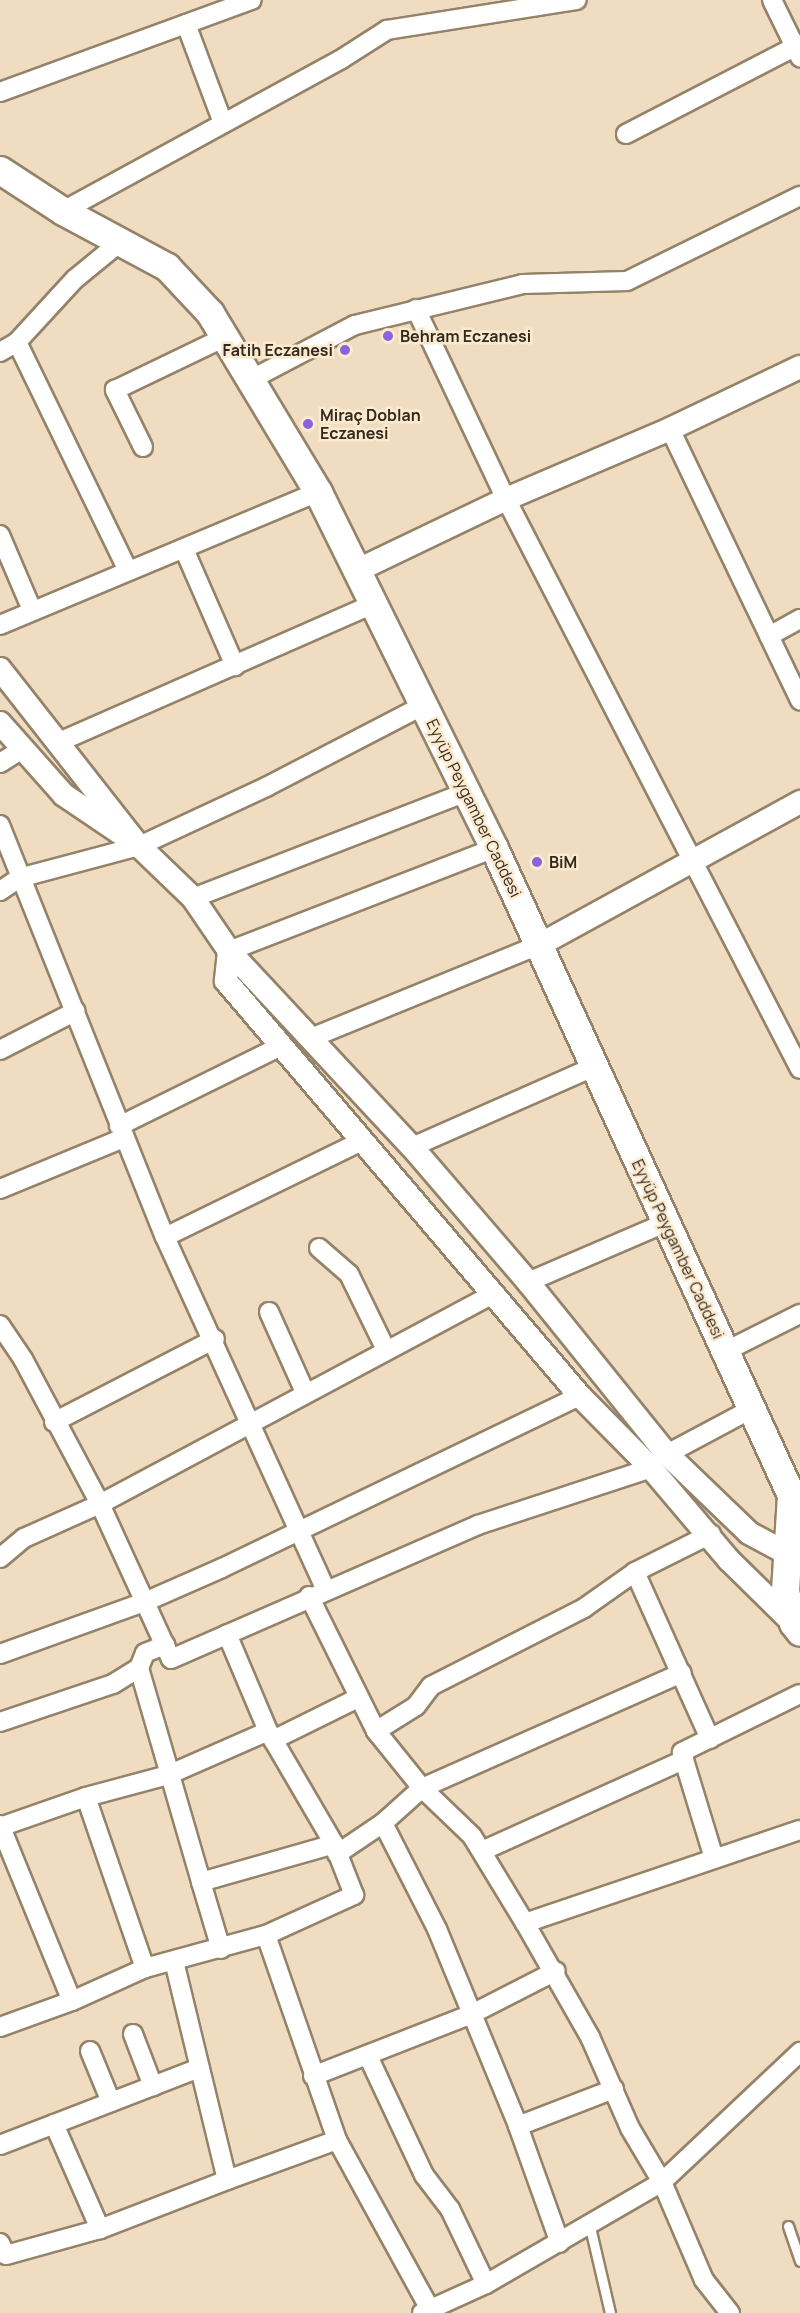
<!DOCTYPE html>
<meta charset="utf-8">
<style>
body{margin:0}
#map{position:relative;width:800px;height:2313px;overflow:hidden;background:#efdcc1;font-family:Manrope,sans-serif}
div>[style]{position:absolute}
.roads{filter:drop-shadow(2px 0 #948369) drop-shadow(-2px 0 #948369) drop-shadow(0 2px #948369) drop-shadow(0 -2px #948369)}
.service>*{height:9px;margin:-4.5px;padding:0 4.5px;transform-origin:4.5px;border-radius:4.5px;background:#fff}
.minor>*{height:18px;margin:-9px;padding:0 9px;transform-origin:9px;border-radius:9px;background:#fff}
.tertiary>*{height:22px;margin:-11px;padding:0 11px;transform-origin:11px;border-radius:11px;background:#fff}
.secondary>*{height:27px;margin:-13.5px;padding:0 13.5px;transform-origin:13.5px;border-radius:13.5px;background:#fff}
.dots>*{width:16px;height:16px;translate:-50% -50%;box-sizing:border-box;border:3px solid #fdeace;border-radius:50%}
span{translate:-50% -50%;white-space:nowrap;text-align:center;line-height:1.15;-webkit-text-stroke:5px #fdeace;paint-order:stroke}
.poi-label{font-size:16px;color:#312a20;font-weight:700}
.left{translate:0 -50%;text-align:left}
.right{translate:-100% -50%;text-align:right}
.street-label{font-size:16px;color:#312a20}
</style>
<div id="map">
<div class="roads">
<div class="service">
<div style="left:788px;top:2226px;width:37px;rotate:71deg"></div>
<div style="left:590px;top:2227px;width:88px;rotate:76.9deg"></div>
</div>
<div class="minor">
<div style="left:772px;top:0;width:64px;rotate:63.8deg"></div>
<div style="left:186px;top:24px;width:106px;rotate:69.5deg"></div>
<div style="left:0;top:92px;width:268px;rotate:-20.1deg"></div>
<div style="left:626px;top:134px;width:196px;rotate:-27.3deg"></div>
<div style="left:63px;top:211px;width:315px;rotate:-28.6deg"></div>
<div style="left:340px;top:60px;width:56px;rotate:-32.6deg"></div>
<div style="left:387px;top:30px;width:192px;rotate:-9deg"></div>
<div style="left:416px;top:309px;width:210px;rotate:64.7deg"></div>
<div style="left:506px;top:499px;width:641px;rotate:62.72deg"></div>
<div style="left:17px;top:342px;width:254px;rotate:64.1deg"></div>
<div style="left:0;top:352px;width:20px;rotate:-30deg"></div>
<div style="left:17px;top:342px;width:86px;rotate:-47.4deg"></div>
<div style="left:75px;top:279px;width:58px;rotate:-39.4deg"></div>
<div style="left:252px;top:379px;width:116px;rotate:-27.7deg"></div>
<div style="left:355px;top:325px;width:173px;rotate:-13.7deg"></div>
<div style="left:523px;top:284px;width:104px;rotate:-1.7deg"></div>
<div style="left:627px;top:281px;width:193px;rotate:-26.2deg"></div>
<div style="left:670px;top:429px;width:301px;rotate:64.4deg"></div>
<div style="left:143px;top:447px;width:64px;rotate:-116.2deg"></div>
<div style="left:115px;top:390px;width:122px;rotate:-25.7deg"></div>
<div style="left:0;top:535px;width:82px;rotate:66.9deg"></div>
<div style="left:184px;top:549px;width:128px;rotate:66.4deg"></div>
<div style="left:0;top:625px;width:345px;rotate:-22.7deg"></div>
<div style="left:769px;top:636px;width:35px;rotate:-29deg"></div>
<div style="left:59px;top:742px;width:345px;rotate:-23.7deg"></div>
<div style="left:0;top:763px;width:26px;rotate:-32deg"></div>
<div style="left:0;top:825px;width:444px;rotate:68.2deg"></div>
<div style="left:165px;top:1237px;width:388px;rotate:65.5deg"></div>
<div style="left:0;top:891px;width:23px;rotate:-34deg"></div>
<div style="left:19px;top:878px;width:124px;rotate:-14.9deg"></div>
<div style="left:139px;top:846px;width:140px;rotate:-24.9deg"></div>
<div style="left:266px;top:787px;width:178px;rotate:-27.4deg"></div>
<div style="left:193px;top:898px;width:293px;rotate:-21.2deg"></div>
<div style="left:229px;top:951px;width:284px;rotate:-21.2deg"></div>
<div style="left:311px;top:1038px;width:246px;rotate:-22.2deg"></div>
<div style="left:0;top:1050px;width:85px;rotate:-27.2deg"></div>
<div style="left:119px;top:1126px;width:181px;rotate:-26.3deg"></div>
<div style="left:412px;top:1147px;width:198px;rotate:-23.8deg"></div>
<div style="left:0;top:1189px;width:134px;rotate:-22.4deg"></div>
<div style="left:165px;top:1237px;width:221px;rotate:-26deg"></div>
<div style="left:319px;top:1248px;width:40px;rotate:41deg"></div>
<div style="left:349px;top:1274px;width:85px;rotate:64deg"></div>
<div style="left:528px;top:1282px;width:151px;rotate:-23.3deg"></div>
<div style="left:269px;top:1312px;width:88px;rotate:65.8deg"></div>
<div style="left:0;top:1325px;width:41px;rotate:55.9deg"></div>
<div style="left:23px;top:1359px;width:164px;rotate:62deg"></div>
<div style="left:100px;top:1504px;width:170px;rotate:65.4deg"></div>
<div style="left:171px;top:1659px;width:335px;rotate:-23.6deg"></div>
<div style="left:478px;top:1525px;width:182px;rotate:-18.2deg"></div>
<div style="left:726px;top:1351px;width:83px;rotate:-26.6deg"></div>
<div style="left:54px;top:1422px;width:181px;rotate:-27.3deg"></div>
<div style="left:667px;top:1454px;width:98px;rotate:-28.1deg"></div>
<div style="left:0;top:1558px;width:31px;rotate:-40deg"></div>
<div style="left:24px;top:1538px;width:83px;rotate:-24.1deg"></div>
<div style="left:100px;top:1504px;width:446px;rotate:-28.1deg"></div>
<div style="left:635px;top:1572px;width:183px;rotate:65.8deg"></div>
<div style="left:309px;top:1596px;width:151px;rotate:63.6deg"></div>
<div style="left:376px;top:1731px;width:73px;rotate:51.1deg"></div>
<div style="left:422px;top:1788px;width:284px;rotate:-23.9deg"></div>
<div style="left:0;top:1654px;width:156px;rotate:-19.8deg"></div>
<div style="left:147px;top:1601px;width:82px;rotate:-23.7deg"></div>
<div style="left:222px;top:1568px;width:397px;rotate:-25.7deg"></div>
<div style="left:139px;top:1668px;width:223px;rotate:73.8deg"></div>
<div style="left:0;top:1722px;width:119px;rotate:-18.6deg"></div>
<div style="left:113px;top:1684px;width:31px;rotate:-32deg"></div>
<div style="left:139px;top:1668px;width:16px;rotate:-68deg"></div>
<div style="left:145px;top:1653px;width:22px;rotate:-22deg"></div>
<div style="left:376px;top:1731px;width:47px;rotate:-32deg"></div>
<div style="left:416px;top:1706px;width:25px;rotate:-53deg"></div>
<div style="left:431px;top:1686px;width:172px;rotate:-27deg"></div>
<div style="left:584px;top:1608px;width:62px;rotate:-35.2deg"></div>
<div style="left:635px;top:1572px;width:85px;rotate:-26.6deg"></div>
<div style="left:273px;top:1740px;width:95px;rotate:-26.3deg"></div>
<div style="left:684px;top:1760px;width:102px;rotate:73deg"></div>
<div style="left:86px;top:1797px;width:181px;rotate:71deg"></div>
<div style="left:383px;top:1823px;width:119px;rotate:63deg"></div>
<div style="left:437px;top:1929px;width:213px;rotate:67.6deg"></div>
<div style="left:518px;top:2126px;width:124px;rotate:70.3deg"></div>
<div style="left:0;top:1825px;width:190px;rotate:67.8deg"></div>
<div style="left:0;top:1827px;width:91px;rotate:-19.2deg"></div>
<div style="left:86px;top:1797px;width:85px;rotate:-15deg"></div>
<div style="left:168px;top:1775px;width:109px;rotate:-23.7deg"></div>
<div style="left:482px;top:1851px;width:222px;rotate:-24.3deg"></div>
<div style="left:684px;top:1760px;width:8px;rotate:-104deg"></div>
<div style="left:682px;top:1752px;width:131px;rotate:-26.2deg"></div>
<div style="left:337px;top:1854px;width:55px;rotate:-34deg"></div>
<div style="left:383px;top:1823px;width:52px;rotate:-41.9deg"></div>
<div style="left:422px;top:1788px;width:69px;rotate:43.8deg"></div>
<div style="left:472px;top:1836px;width:102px;rotate:58.7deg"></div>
<div style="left:221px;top:1949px;width:70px;rotate:-106.6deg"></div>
<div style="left:201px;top:1882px;width:138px;rotate:-15.9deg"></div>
<div style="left:174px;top:1961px;width:225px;rotate:76.4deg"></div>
<div style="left:227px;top:2180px;width:117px;rotate:-20deg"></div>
<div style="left:337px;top:2140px;width:217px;rotate:-109.1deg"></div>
<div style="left:0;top:2027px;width:77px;rotate:-19.9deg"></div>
<div style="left:72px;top:2001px;width:80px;rotate:-24.3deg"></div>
<div style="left:145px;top:1968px;width:125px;rotate:-15.3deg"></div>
<div style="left:266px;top:1935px;width:97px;rotate:-24.4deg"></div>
<div style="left:354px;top:1895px;width:55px;rotate:-111.4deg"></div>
<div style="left:334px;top:1844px;width:131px;rotate:-120.3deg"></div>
<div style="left:268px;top:1731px;width:105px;rotate:-112.9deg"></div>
<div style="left:133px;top:2034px;width:56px;rotate:69deg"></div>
<div style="left:90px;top:2051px;width:55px;rotate:67.6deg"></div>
<div style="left:368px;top:2056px;width:132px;rotate:64.8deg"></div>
<div style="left:424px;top:2175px;width:43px;rotate:52.6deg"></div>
<div style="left:450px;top:2209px;width:83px;rotate:64.4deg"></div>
<div style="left:313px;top:2076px;width:171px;rotate:-21.3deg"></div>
<div style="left:472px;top:2014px;width:94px;rotate:-27.1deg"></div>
<div style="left:54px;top:2124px;width:115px;rotate:66.3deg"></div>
<div style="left:518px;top:2126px;width:103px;rotate:-21.1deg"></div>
<div style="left:337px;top:2140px;width:193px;rotate:61.2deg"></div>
<div style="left:0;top:2145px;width:214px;rotate:-21.1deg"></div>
<div style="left:0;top:2243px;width:13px;rotate:63deg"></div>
<div style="left:6px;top:2255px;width:98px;rotate:-15.5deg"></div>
<div style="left:100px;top:2229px;width:136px;rotate:-21.1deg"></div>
<div style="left:422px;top:2313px;width:70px;rotate:-24.4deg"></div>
<div style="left:486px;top:2284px;width:203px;rotate:-30.1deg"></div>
<div style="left:662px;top:2182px;width:190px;rotate:-43.3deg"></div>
<div style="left:730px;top:2313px;width:42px;rotate:-128.2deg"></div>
<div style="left:704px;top:2280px;width:107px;rotate:-113.2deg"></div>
<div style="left:662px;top:2182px;width:63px;rotate:-120.7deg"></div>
<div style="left:630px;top:2128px;width:99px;rotate:-113.7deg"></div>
<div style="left:590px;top:2037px;width:131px;rotate:-119.7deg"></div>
<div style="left:525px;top:1923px;width:290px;rotate:-18.7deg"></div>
</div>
<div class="tertiary">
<div style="left:358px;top:570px;width:164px;rotate:-25.6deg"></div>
<div style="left:506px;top:499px;width:178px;rotate:-23.1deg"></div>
<div style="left:670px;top:429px;width:144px;rotate:-25.5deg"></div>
<div style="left:0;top:669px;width:225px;rotate:51.9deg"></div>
<div style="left:139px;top:846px;width:75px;rotate:43.9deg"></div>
<div style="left:193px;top:898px;width:64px;rotate:55.8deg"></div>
<div style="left:229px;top:951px;width:268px;rotate:47deg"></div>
<div style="left:412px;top:1147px;width:178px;rotate:49.3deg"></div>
<div style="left:528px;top:1282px;width:221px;rotate:51.1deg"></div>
<div style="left:667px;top:1454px;width:114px;rotate:43.9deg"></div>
<div style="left:749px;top:1533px;width:47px;rotate:28.2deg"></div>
<div style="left:0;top:723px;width:96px;rotate:48.4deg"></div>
<div style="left:64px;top:795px;width:71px;rotate:34.1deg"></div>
<div style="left:539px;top:945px;width:298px;rotate:-28.7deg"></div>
<div style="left:229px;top:951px;width:30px;rotate:96deg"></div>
<div style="left:226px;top:981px;width:545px;rotate:49.54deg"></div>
<div style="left:580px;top:1396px;width:101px;rotate:45.4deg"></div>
<div style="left:651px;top:1468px;width:121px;rotate:49.7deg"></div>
<div style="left:729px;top:1560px;width:90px;rotate:44.5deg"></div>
</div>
<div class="secondary">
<div style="left:0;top:170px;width:75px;rotate:33.1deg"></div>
<div style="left:63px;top:211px;width:118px;rotate:28.3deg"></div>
<div style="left:167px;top:267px;width:63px;rotate:46.9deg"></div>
<div style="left:210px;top:313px;width:209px;rotate:58.9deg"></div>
<div style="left:318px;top:492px;width:397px;rotate:63.7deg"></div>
<div style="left:494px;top:848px;width:712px;rotate:65.34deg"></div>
<div style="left:791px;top:1495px;width:96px;rotate:93.6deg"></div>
<div style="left:785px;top:1591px;width:33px;rotate:76deg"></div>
<div style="left:793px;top:1623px;width:11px;rotate:52deg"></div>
</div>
</div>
<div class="dots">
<div style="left:388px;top:336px;background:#8c62dd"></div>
<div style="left:345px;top:350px;background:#8c62dd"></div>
<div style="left:308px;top:424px;background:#8c62dd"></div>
<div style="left:537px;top:862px;background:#8c62dd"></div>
</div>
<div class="poi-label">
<span class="left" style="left:400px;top:336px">Behram Eczanesi</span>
<span class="right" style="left:333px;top:350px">Fatih Eczanesi</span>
<span class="left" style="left:320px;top:424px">Miraç Doblan<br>Eczanesi</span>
<span class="left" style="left:549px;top:862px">BiM</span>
</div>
<div class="street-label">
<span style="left:474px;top:808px;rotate:64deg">Eyyüp Peygamber Caddesi</span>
<span style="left:678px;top:1249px;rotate:65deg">Eyyüp Peygamber Caddesi</span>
</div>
</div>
